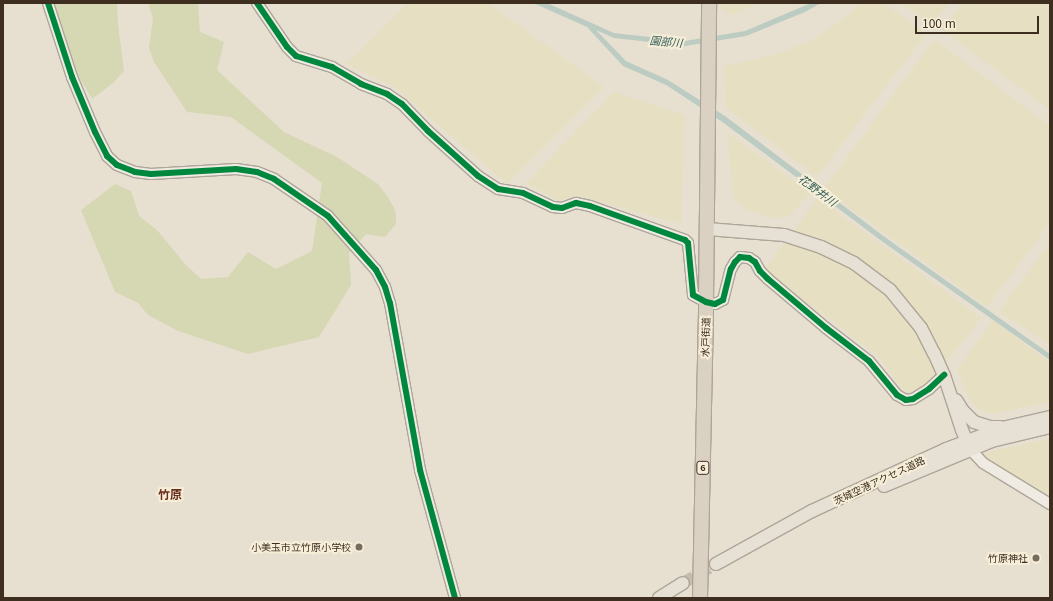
<!DOCTYPE html>
<meta charset="utf-8">
<style>
body{margin:0}
#map{position:relative;width:1053px;height:601px;overflow:hidden;background:#e7e0d1;font-family:Georgia,"Noto Sans JP",serif}
div>[style]{position:absolute}
.farmland>*{inset:0;background:#e6dfc2}
.green>*{inset:0;background:#d6d7b3}
.water>*{inset:0;background:#bcccc2}
.major-tunnel>*{height:12px;margin-top:-6px;transform-origin:0;background:repeating-linear-gradient(90deg,#c5bcae 0 12px,transparent 0 18px)}
.roads{filter:drop-shadow(1px 0 #ada599) drop-shadow(-1px 0 #ada599) drop-shadow(0 1px #ada599) drop-shadow(0 -1px #ada599)}
.minor>*{height:10px;margin:-5px;padding:0 5px;transform-origin:5px;border-radius:5px;background:#efebe3}
.major>*{height:12px;margin:-6px;padding:0 6px;transform-origin:6px;border-radius:6px;background:#e6e1d4}
.highway>*{height:14px;margin:-7px;padding:0 7px;transform-origin:7px;border-radius:7px;background:#dad1c2}
.cycleway>*{height:6px;margin:-3px;padding:0 3px;transform-origin:3px;border-radius:3px;background:#00873e}
.dots>*{width:11px;height:11px;translate:-50% -50%;box-sizing:border-box;border:2px solid #f7eed8;border-radius:50%}
span{translate:-50% -50%;white-space:nowrap;text-align:center;line-height:1.15;-webkit-text-stroke:4px #f7eed8;paint-order:stroke}
.shield-label span{padding:1px 3px;background:#f7eed8;border:1px solid;border-radius:3px;-webkit-text-stroke-width:0}
.shield-label{font-size:9px;color:#3d2e20;font-weight:700}
.street-label{font-size:10px;color:#3d2e20}
.poi-label{font-size:10px;color:#3d2e20}
.right{translate:-100% -50%;text-align:right}
.water-label{font-size:11px;color:#2f5d5a;font-style:italic}
.quarter-label{font-size:12px;color:#6b2e1e;font-weight:700}
.frame{position:absolute;inset:0;border:4px solid #3d2e20;pointer-events:none}
.scale{position:absolute;left:915px;top:16px;width:124px;height:18px;box-sizing:border-box;border:2px solid #3d2e20;border-top:0;padding-left:5px;font-size:12px;line-height:14px;white-space:nowrap;color:#3d2e20;-webkit-text-stroke:3px #f7eed8;paint-order:stroke}
</style>
<div id="map">
<div class="farmland">
<div style="clip-path:polygon(408px 3px,488px 3px,604px 87px,507px 184px,393px 86px,346px 64px)"></div>
<div style="clip-path:polygon(721px 3px,759px 3px,732px 15px,720px 8px)"></div>
<div style="clip-path:polygon(861px 3px,884px 3px,926px 34px,817px 177px,726px 108px,724px 66px,777px 54px,810px 41px,848px 15px)"></div>
<div style="clip-path:polygon(902px 3px,949px 3px,933px 25px)"></div>
<div style="clip-path:polygon(962px 3px,1050px 3px,1050px 110px,942px 30px)"></div>
<div style="clip-path:polygon(934px 39px,1050px 126px,1050px 223px,987px 307px,824px 189px)"></div>
<div style="clip-path:polygon(614px 92px,685px 115px,681px 224px,576px 195px,558px 201px,526px 183px)"></div>
<div style="clip-path:polygon(727px 132px,810px 193px,788px 217px,772px 218px,748px 210px,733px 198px)"></div>
<div style="clip-path:polygon(818px 198px,981px 318px,923px 391px,912px 396px,905px 392px,877px 355px,764px 270px)"></div>
<div style="clip-path:polygon(1050px 242px,1050px 344px,999px 312px)"></div>
<div style="clip-path:polygon(993px 320px,1050px 363px,1050px 401px,999px 413px,988px 413px,978px 409px,969px 398px,957px 370px)"></div>
<div style="clip-path:polygon(1050px 439px,1050px 498px,1005px 472px,983px 457px,985px 452px)"></div>
</div>
<div class="green">
<div style="clip-path:polygon(51px 3px,117px 3px,118px 24px,124px 71px,113px 83px,92px 99px,68px 58px)"></div>
<div style="clip-path:polygon(148px 3px,198px 3px,200px 32px,224px 42px,217px 70px,284px 132px,337px 157px,378px 184px,388px 197px,394px 208px,396px 214px,396px 224px,385px 237px,366px 234px,349px 253px,351px 285px,319px 337px,248px 354px,178px 331px,148px 315px,138px 303px,115px 292px,81px 210px,115px 184px,131px 191px,139px 216px,157px 230px,186px 265px,201px 279px,228px 277px,248px 252px,276px 269px,312px 251px,322px 183px,231px 117px,187px 112px,154px 62px,149px 48px,153px 18px)"></div>
</div>
<div class="water">
<div style="clip-path:polygon(533px 3px,547px 3px,614px 33px,685px 41px,745px 31px,811px 3px,821px 3px,805px 12px,746px 36px,685px 46px,614px 38px,596px 30px,626px 61px,668px 80px,725px 116px,886px 238px,1050px 354px,1050px 360px,883px 242px,721px 121px,666px 85px,623px 66px,587px 27px)"></div>
</div>
<div class="major-tunnel">
<div style="left:683px;top:583px;width:38px;rotate:-30deg"></div>
</div>
<div class="roads">
<div class="minor">
<div style="left:48px;top:3px;width:78px;rotate:72deg"></div>
<div style="left:72px;top:77px;width:60px;rotate:67.3deg"></div>
<div style="left:95px;top:132px;width:27px;rotate:63deg"></div>
<div style="left:107px;top:156px;width:13px;rotate:42deg"></div>
<div style="left:117px;top:165px;width:19px;rotate:21deg"></div>
<div style="left:135px;top:172px;width:16px;rotate:7deg"></div>
<div style="left:151px;top:174px;width:85px;rotate:-3.4deg"></div>
<div style="left:236px;top:169px;width:21px;rotate:8deg"></div>
<div style="left:257px;top:172px;width:18px;rotate:22deg"></div>
<div style="left:274px;top:179px;width:65px;rotate:34.4deg"></div>
<div style="left:328px;top:216px;width:72px;rotate:48.4deg"></div>
<div style="left:376px;top:270px;width:19px;rotate:62deg"></div>
<div style="left:385px;top:287px;width:17px;rotate:73deg"></div>
<div style="left:390px;top:303px;width:170px;rotate:79.8deg"></div>
<div style="left:420px;top:470px;width:133px;rotate:74.7deg"></div>
<div style="left:257px;top:3px;width:53px;rotate:55.7deg"></div>
<div style="left:287px;top:47px;width:13px;rotate:45deg"></div>
<div style="left:296px;top:56px;width:38px;rotate:17deg"></div>
<div style="left:332px;top:67px;width:34px;rotate:30deg"></div>
<div style="left:361px;top:84px;width:28px;rotate:21deg"></div>
<div style="left:387px;top:94px;width:18px;rotate:34deg"></div>
<div style="left:402px;top:104px;width:37px;rotate:46deg"></div>
<div style="left:428px;top:131px;width:67px;rotate:42deg"></div>
<div style="left:478px;top:176px;width:24px;rotate:33deg"></div>
<div style="left:498px;top:189px;width:25px;rotate:9deg"></div>
<div style="left:523px;top:193px;width:33px;rotate:25deg"></div>
<div style="left:553px;top:207px;width:9px;rotate:6deg"></div>
<div style="left:562px;top:208px;width:15px;rotate:-20deg"></div>
<div style="left:576px;top:203px;width:14px;rotate:12deg"></div>
<div style="left:590px;top:206px;width:101px;rotate:19.7deg"></div>
<div style="left:685px;top:240px;width:4px;rotate:45deg"></div>
<div style="left:688px;top:243px;width:52px;rotate:84.5deg"></div>
<div style="left:693px;top:295px;width:15px;rotate:28deg"></div>
<div style="left:706px;top:302px;width:9px;rotate:13deg"></div>
<div style="left:715px;top:304px;width:9px;rotate:-27deg"></div>
<div style="left:723px;top:300px;width:32px;rotate:-76deg"></div>
<div style="left:731px;top:269px;width:8px;rotate:-60deg"></div>
<div style="left:735px;top:262px;width:7px;rotate:-45deg"></div>
<div style="left:740px;top:257px;width:9px;rotate:6deg"></div>
<div style="left:749px;top:258px;width:7px;rotate:34deg"></div>
<div style="left:755px;top:262px;width:10px;rotate:61deg"></div>
<div style="left:760px;top:271px;width:11px;rotate:45deg"></div>
<div style="left:768px;top:279px;width:76px;rotate:40.2deg"></div>
<div style="left:826px;top:328px;width:54px;rotate:37.5deg"></div>
<div style="left:869px;top:361px;width:44px;rotate:50.5deg"></div>
<div style="left:897px;top:395px;width:10px;rotate:29deg"></div>
<div style="left:906px;top:400px;width:7px;rotate:-8deg"></div>
<div style="left:913px;top:399px;width:19px;rotate:-32deg"></div>
<div style="left:929px;top:389px;width:21px;rotate:-43deg"></div>
<div style="left:970px;top:449px;width:19px;rotate:47deg"></div>
<div style="left:983px;top:463px;width:79px;rotate:31.5deg"></div>
</div>
<div class="major">
<div style="left:707px;top:229px;width:77px;rotate:4.5deg"></div>
<div style="left:784px;top:235px;width:39px;rotate:18deg"></div>
<div style="left:821px;top:247px;width:37px;rotate:26deg"></div>
<div style="left:854px;top:263px;width:45px;rotate:36.9deg"></div>
<div style="left:890px;top:290px;width:49px;rotate:50.8deg"></div>
<div style="left:921px;top:328px;width:28px;rotate:63deg"></div>
<div style="left:934px;top:353px;width:24px;rotate:66deg"></div>
<div style="left:944px;top:375px;width:58px;rotate:71.9deg"></div>
<div style="left:962px;top:430px;width:21px;rotate:67deg"></div>
<div style="left:956px;top:400px;width:13px;rotate:58deg"></div>
<div style="left:963px;top:411px;width:16px;rotate:45deg"></div>
<div style="left:974px;top:422px;width:17px;rotate:17deg"></div>
<div style="left:990px;top:427px;width:10px"></div>
<div style="left:884px;top:486px;width:117px;rotate:-22.6deg"></div>
<div style="left:992px;top:441px;width:60px;rotate:-13.6deg"></div>
<div style="left:716px;top:564px;width:110px;rotate:-28.9deg"></div>
<div style="left:812px;top:511px;width:148px;rotate:-24.8deg"></div>
<div style="left:946px;top:449px;width:60px;rotate:-20.6deg"></div>
<div style="left:1002px;top:428px;width:49px;rotate:-12.9deg"></div>
<div style="left:659px;top:598px;width:28px;rotate:-32deg"></div>
</div>
<div class="highway">
<div style="left:700px;top:598px;width:296px;rotate:-88.8deg"></div>
<div style="left:706px;top:302px;width:299px;rotate:-89.4deg"></div>
</div>
</div>
<div class="cycleway">
<div style="left:48px;top:3px;width:78px;rotate:72deg"></div>
<div style="left:72px;top:77px;width:60px;rotate:67.3deg"></div>
<div style="left:95px;top:132px;width:27px;rotate:63deg"></div>
<div style="left:107px;top:156px;width:13px;rotate:42deg"></div>
<div style="left:117px;top:165px;width:19px;rotate:21deg"></div>
<div style="left:135px;top:172px;width:16px;rotate:7deg"></div>
<div style="left:151px;top:174px;width:85px;rotate:-3.4deg"></div>
<div style="left:236px;top:169px;width:21px;rotate:8deg"></div>
<div style="left:257px;top:172px;width:18px;rotate:22deg"></div>
<div style="left:274px;top:179px;width:65px;rotate:34.4deg"></div>
<div style="left:328px;top:216px;width:72px;rotate:48.4deg"></div>
<div style="left:376px;top:270px;width:19px;rotate:62deg"></div>
<div style="left:385px;top:287px;width:17px;rotate:73deg"></div>
<div style="left:390px;top:303px;width:170px;rotate:79.8deg"></div>
<div style="left:420px;top:470px;width:133px;rotate:74.7deg"></div>
<div style="left:257px;top:3px;width:53px;rotate:55.7deg"></div>
<div style="left:287px;top:47px;width:13px;rotate:45deg"></div>
<div style="left:296px;top:56px;width:38px;rotate:17deg"></div>
<div style="left:332px;top:67px;width:34px;rotate:30deg"></div>
<div style="left:361px;top:84px;width:28px;rotate:21deg"></div>
<div style="left:387px;top:94px;width:18px;rotate:34deg"></div>
<div style="left:402px;top:104px;width:37px;rotate:46deg"></div>
<div style="left:428px;top:131px;width:67px;rotate:42deg"></div>
<div style="left:478px;top:176px;width:24px;rotate:33deg"></div>
<div style="left:498px;top:189px;width:25px;rotate:9deg"></div>
<div style="left:523px;top:193px;width:33px;rotate:25deg"></div>
<div style="left:553px;top:207px;width:9px;rotate:6deg"></div>
<div style="left:562px;top:208px;width:15px;rotate:-20deg"></div>
<div style="left:576px;top:203px;width:14px;rotate:12deg"></div>
<div style="left:590px;top:206px;width:101px;rotate:19.7deg"></div>
<div style="left:685px;top:240px;width:4px;rotate:45deg"></div>
<div style="left:688px;top:243px;width:52px;rotate:84.5deg"></div>
<div style="left:693px;top:295px;width:15px;rotate:28deg"></div>
<div style="left:706px;top:302px;width:9px;rotate:13deg"></div>
<div style="left:715px;top:304px;width:9px;rotate:-27deg"></div>
<div style="left:723px;top:300px;width:32px;rotate:-76deg"></div>
<div style="left:731px;top:269px;width:8px;rotate:-60deg"></div>
<div style="left:735px;top:262px;width:7px;rotate:-45deg"></div>
<div style="left:740px;top:257px;width:9px;rotate:6deg"></div>
<div style="left:749px;top:258px;width:7px;rotate:34deg"></div>
<div style="left:755px;top:262px;width:10px;rotate:61deg"></div>
<div style="left:760px;top:271px;width:11px;rotate:45deg"></div>
<div style="left:768px;top:279px;width:76px;rotate:40.2deg"></div>
<div style="left:826px;top:328px;width:54px;rotate:37.5deg"></div>
<div style="left:869px;top:361px;width:44px;rotate:50.5deg"></div>
<div style="left:897px;top:395px;width:10px;rotate:29deg"></div>
<div style="left:906px;top:400px;width:7px;rotate:-8deg"></div>
<div style="left:913px;top:399px;width:19px;rotate:-32deg"></div>
<div style="left:929px;top:389px;width:21px;rotate:-43deg"></div>
</div>
<div class="dots">
<div style="left:359px;top:547px;background:#786c5e"></div>
<div style="left:1036px;top:558px;background:#786c5e"></div>
</div>
<div class="shield-label">
<span style="left:703px;top:468px">6</span>
</div>
<div class="street-label">
<span style="left:705px;top:337px;rotate:-88deg">水戸街道</span>
<span style="left:879px;top:480px;rotate:-25deg">茨城空港アクセス道路</span>
</div>
<div class="poi-label">
<span class="right" style="left:351px;top:547px">小美玉市立竹原小学校</span>
<span class="right" style="left:1028px;top:558px">竹原神社</span>
</div>
<div class="water-label">
<span style="left:666px;top:41px;rotate:5deg">園部川</span>
<span style="left:818px;top:190px;rotate:37deg">花野井川</span>
</div>
<div class="quarter-label">
<span style="left:170px;top:494px">竹原</span>
</div>
<div class="frame"></div>
<div class="scale">100 m</div>
</div>
